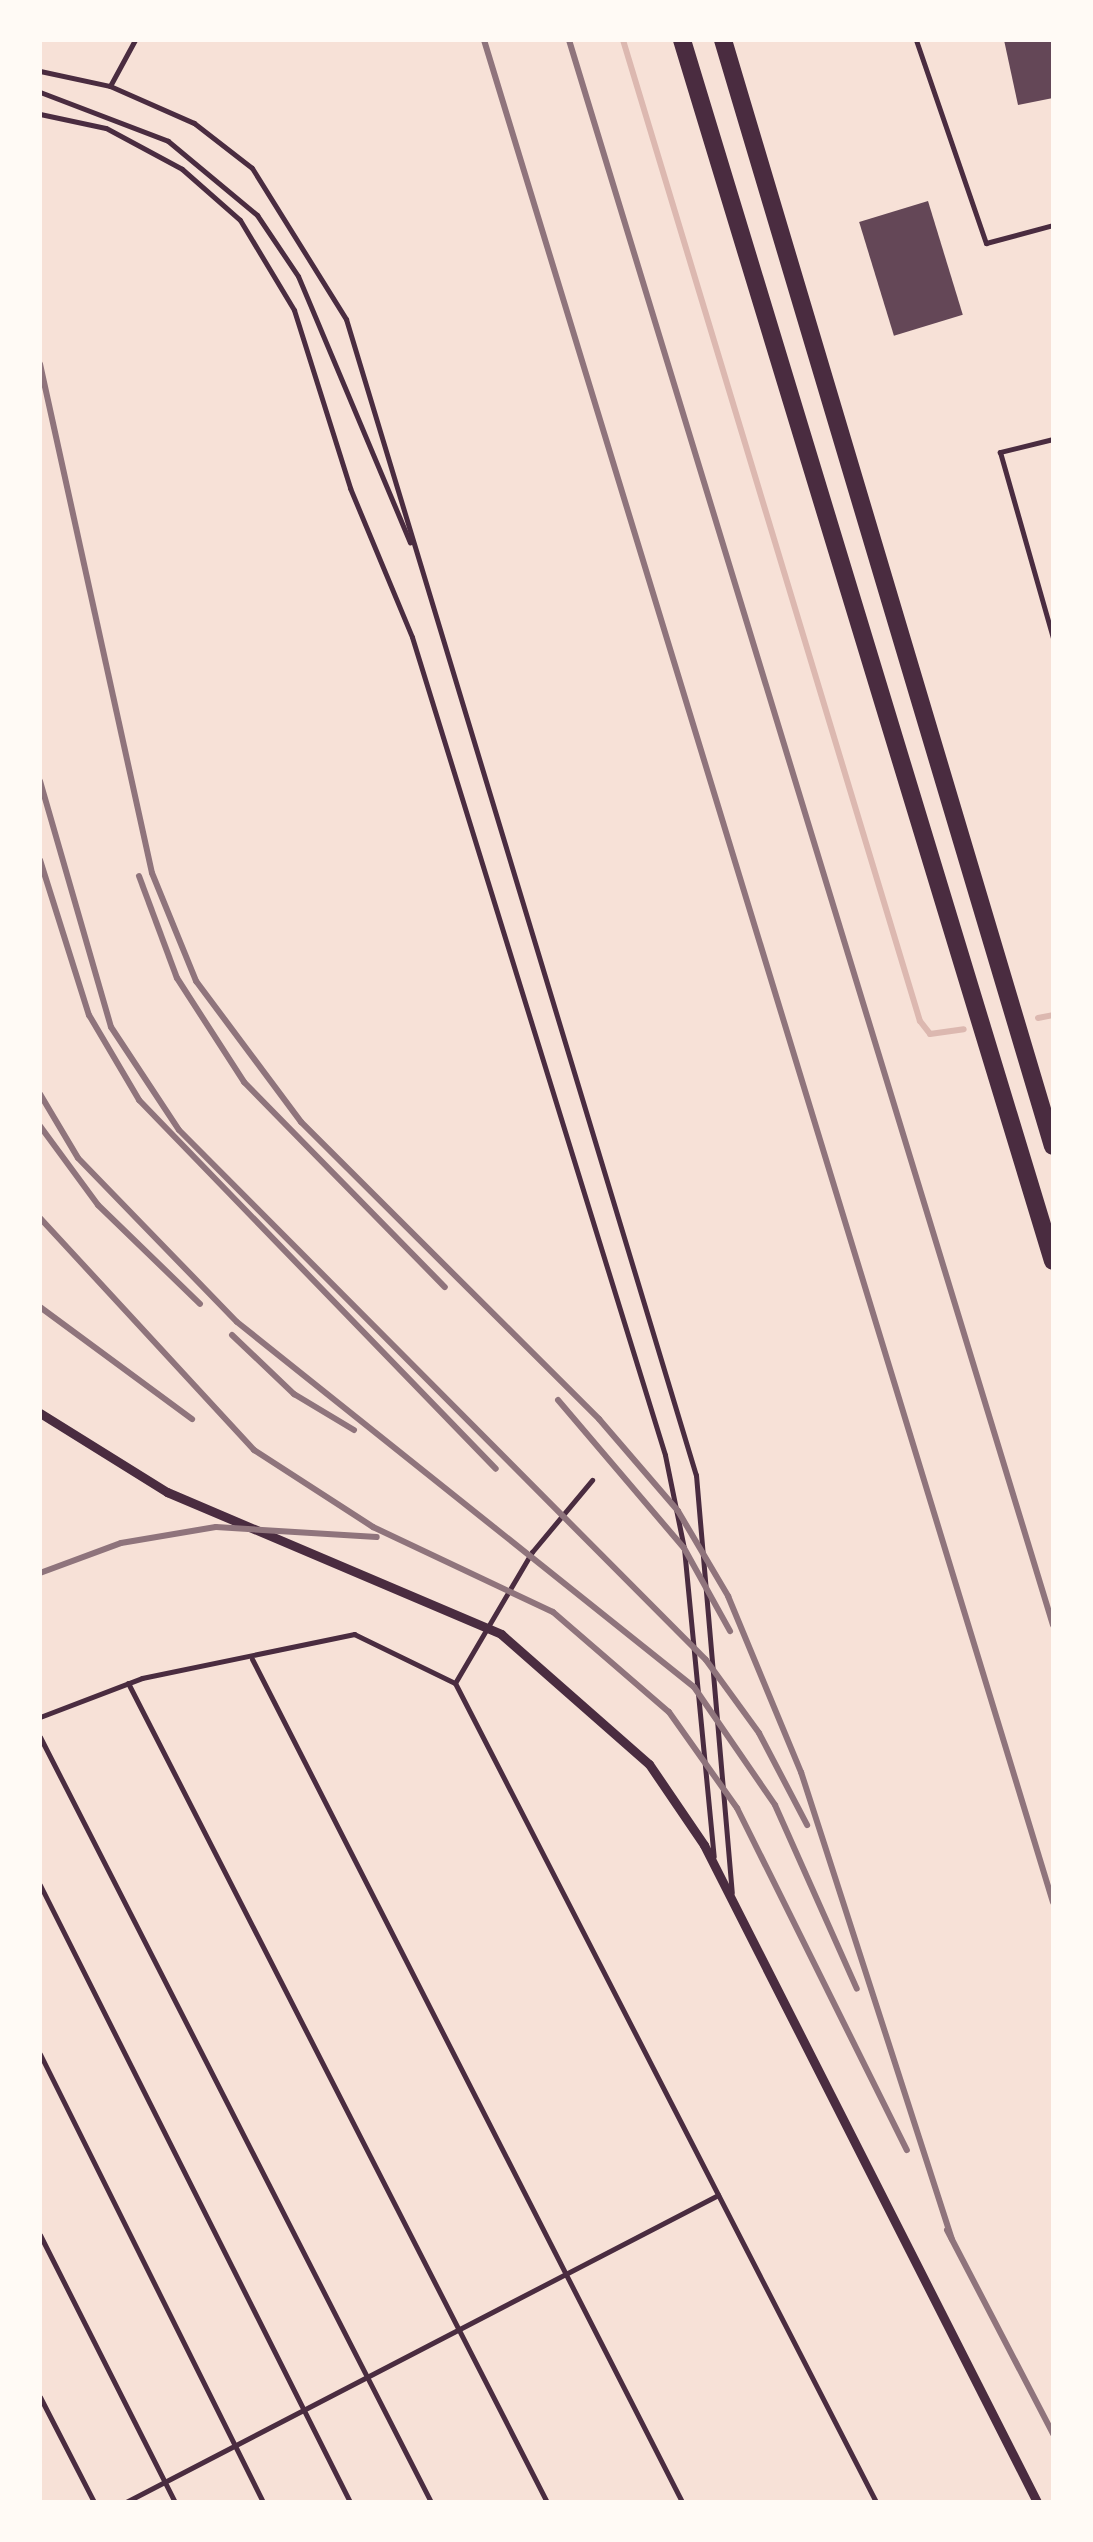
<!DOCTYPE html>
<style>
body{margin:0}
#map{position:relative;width:1093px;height:2542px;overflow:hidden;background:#f7e1d7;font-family:Lato,sans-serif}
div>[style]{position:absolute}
.stream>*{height:6px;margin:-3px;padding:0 3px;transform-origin:3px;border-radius:3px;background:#dcb8b0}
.building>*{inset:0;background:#644757;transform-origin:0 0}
.service>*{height:5px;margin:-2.5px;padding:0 2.5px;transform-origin:2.5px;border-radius:2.5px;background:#4a2c40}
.minor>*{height:9px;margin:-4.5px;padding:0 4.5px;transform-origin:4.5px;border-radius:4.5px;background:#4a2c40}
.motorway>*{height:18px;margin:-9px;padding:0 9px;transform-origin:9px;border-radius:9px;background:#4a2c40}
.rail>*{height:6px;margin:-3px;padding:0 3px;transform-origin:3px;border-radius:3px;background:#8f747c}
span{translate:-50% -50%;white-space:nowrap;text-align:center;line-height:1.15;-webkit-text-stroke:10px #fffaf5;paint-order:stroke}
.frame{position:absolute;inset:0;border:42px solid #fffaf5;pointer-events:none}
</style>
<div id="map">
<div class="stream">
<div style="left:623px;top:40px;width:1025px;rotate:73.16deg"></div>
<div style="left:920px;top:1021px;width:16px;rotate:52deg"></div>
<div style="left:930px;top:1034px;width:34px;rotate:-8deg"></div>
<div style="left:1038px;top:1018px;width:15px;rotate:-11deg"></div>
</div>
<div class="building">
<div style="clip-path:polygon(1004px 40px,1053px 40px,1053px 98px,1018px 105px)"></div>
<div style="left:928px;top:201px;width:119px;height:72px;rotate:73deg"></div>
</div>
<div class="service">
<div style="left:916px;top:40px;width:215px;rotate:71deg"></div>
<div style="left:986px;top:243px;width:69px;rotate:-15deg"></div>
<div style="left:40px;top:71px;width:72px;rotate:12.1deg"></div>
<div style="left:110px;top:86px;width:92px;rotate:23.8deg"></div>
<div style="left:194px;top:123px;width:73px;rotate:37.8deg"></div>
<div style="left:252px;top:168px;width:178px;rotate:58.1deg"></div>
<div style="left:346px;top:319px;width:1208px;rotate:73.16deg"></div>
<div style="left:696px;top:1475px;width:419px;rotate:85.1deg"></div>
<div style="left:110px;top:86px;width:52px;rotate:-61.5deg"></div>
<div style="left:40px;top:92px;width:137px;rotate:20.9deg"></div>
<div style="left:168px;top:141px;width:116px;rotate:39.7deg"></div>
<div style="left:257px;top:215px;width:73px;rotate:56.1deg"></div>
<div style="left:298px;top:276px;width:289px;rotate:67.2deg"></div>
<div style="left:40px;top:114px;width:67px;rotate:12deg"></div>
<div style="left:106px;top:128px;width:86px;rotate:28.3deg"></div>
<div style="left:182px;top:169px;width:77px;rotate:41.3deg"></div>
<div style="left:240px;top:220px;width:105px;rotate:59deg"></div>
<div style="left:294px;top:310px;width:187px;rotate:72.5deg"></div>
<div style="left:350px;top:488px;width:161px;rotate:67.4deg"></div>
<div style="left:412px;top:637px;width:856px;rotate:72.81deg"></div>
<div style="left:665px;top:1455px;width:95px;rotate:78.5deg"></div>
<div style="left:684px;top:1548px;width:310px;rotate:84.5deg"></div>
<div style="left:1053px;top:439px;width:55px;rotate:166.2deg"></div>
<div style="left:1000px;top:452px;width:193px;rotate:74.1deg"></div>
<div style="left:252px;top:1659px;width:946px;rotate:62.97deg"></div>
<div style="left:128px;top:1683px;width:920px;rotate:62.91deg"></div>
<div style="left:455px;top:1683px;width:152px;rotate:-59.6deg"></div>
<div style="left:532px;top:1552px;width:94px;rotate:-50.2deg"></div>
<div style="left:40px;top:1717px;width:109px;rotate:-20.9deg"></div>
<div style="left:142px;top:1678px;width:217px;rotate:-11.7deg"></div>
<div style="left:354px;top:1634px;width:112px;rotate:25.9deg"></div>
<div style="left:455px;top:1683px;width:921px;rotate:62.79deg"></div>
<div style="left:40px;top:1737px;width:859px;rotate:62.93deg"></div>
<div style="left:40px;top:1885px;width:690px;rotate:63.32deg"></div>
<div style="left:40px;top:2054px;width:500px;rotate:63.54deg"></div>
<div style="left:40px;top:2235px;width:299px;rotate:63.2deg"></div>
<div style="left:40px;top:2397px;width:118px;rotate:62.8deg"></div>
<div style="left:126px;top:2502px;width:667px;rotate:-27.41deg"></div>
</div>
<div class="minor">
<div style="left:40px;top:1413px;width:150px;rotate:31.9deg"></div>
<div style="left:167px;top:1492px;width:363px;rotate:23deg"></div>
<div style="left:501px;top:1634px;width:197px;rotate:41.3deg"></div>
<div style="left:649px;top:1764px;width:98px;rotate:55.8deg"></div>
<div style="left:704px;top:1845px;width:737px;rotate:63.12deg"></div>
</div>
<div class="motorway">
<div style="left:682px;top:40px;width:1276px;rotate:73.1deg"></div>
<div style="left:723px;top:40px;width:1154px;rotate:73.39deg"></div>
</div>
<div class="rail">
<div style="left:484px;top:40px;width:1947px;rotate:73.01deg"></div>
<div style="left:569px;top:40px;width:1657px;rotate:73.02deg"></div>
<div style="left:40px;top:364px;width:521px;rotate:77.59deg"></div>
<div style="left:152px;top:873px;width:117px;rotate:67.8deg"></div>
<div style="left:196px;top:981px;width:176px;rotate:53.3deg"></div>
<div style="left:301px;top:1122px;width:421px;rotate:44.9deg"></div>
<div style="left:599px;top:1419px;width:121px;rotate:49.3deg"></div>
<div style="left:678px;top:1511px;width:99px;rotate:59.5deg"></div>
<div style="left:728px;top:1596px;width:191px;rotate:67.5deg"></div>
<div style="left:801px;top:1772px;width:491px;rotate:72.1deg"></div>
<div style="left:40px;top:781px;width:256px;rotate:73.9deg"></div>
<div style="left:111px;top:1027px;width:123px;rotate:56.6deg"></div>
<div style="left:179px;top:1130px;width:747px;rotate:45.16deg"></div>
<div style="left:706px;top:1660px;width:90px;rotate:54deg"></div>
<div style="left:759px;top:1733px;width:104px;rotate:62.4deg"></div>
<div style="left:40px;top:860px;width:163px;rotate:72.5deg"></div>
<div style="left:89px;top:1015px;width:99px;rotate:59.5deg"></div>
<div style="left:139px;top:1100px;width:513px;rotate:45.95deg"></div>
<div style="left:139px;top:876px;width:109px;rotate:69.6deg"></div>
<div style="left:177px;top:978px;width:124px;rotate:57.2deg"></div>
<div style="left:244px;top:1082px;width:287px;rotate:45.6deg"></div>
<div style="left:40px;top:1094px;width:74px;rotate:59.3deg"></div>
<div style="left:78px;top:1158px;width:228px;rotate:45.9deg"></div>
<div style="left:237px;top:1322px;width:585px;rotate:38.61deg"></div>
<div style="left:694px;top:1687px;width:143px;rotate:55.5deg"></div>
<div style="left:775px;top:1805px;width:201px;rotate:66deg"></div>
<div style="left:40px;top:1126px;width:98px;rotate:53.7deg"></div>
<div style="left:98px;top:1205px;width:142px;rotate:44.1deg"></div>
<div style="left:40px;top:1218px;width:316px;rotate:47.3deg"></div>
<div style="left:254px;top:1450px;width:142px;rotate:32.9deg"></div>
<div style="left:373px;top:1527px;width:199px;rotate:25.3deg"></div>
<div style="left:553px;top:1612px;width:153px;rotate:40.8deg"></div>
<div style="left:669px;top:1712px;width:118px;rotate:54.7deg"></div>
<div style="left:737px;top:1808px;width:382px;rotate:63.6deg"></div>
<div style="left:40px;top:1307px;width:189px;rotate:36.4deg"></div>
<div style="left:232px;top:1335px;width:86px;rotate:43.6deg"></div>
<div style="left:294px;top:1394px;width:70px;rotate:31deg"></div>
<div style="left:558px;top:1400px;width:194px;rotate:49.6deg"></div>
<div style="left:684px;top:1548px;width:95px;rotate:61deg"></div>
<div style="left:40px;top:1573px;width:86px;rotate:-20.3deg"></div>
<div style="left:121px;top:1543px;width:96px;rotate:-9.6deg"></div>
<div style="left:216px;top:1527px;width:161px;rotate:3.6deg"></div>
<div style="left:947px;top:2230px;width:230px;rotate:62.5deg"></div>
</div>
<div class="frame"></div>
</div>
